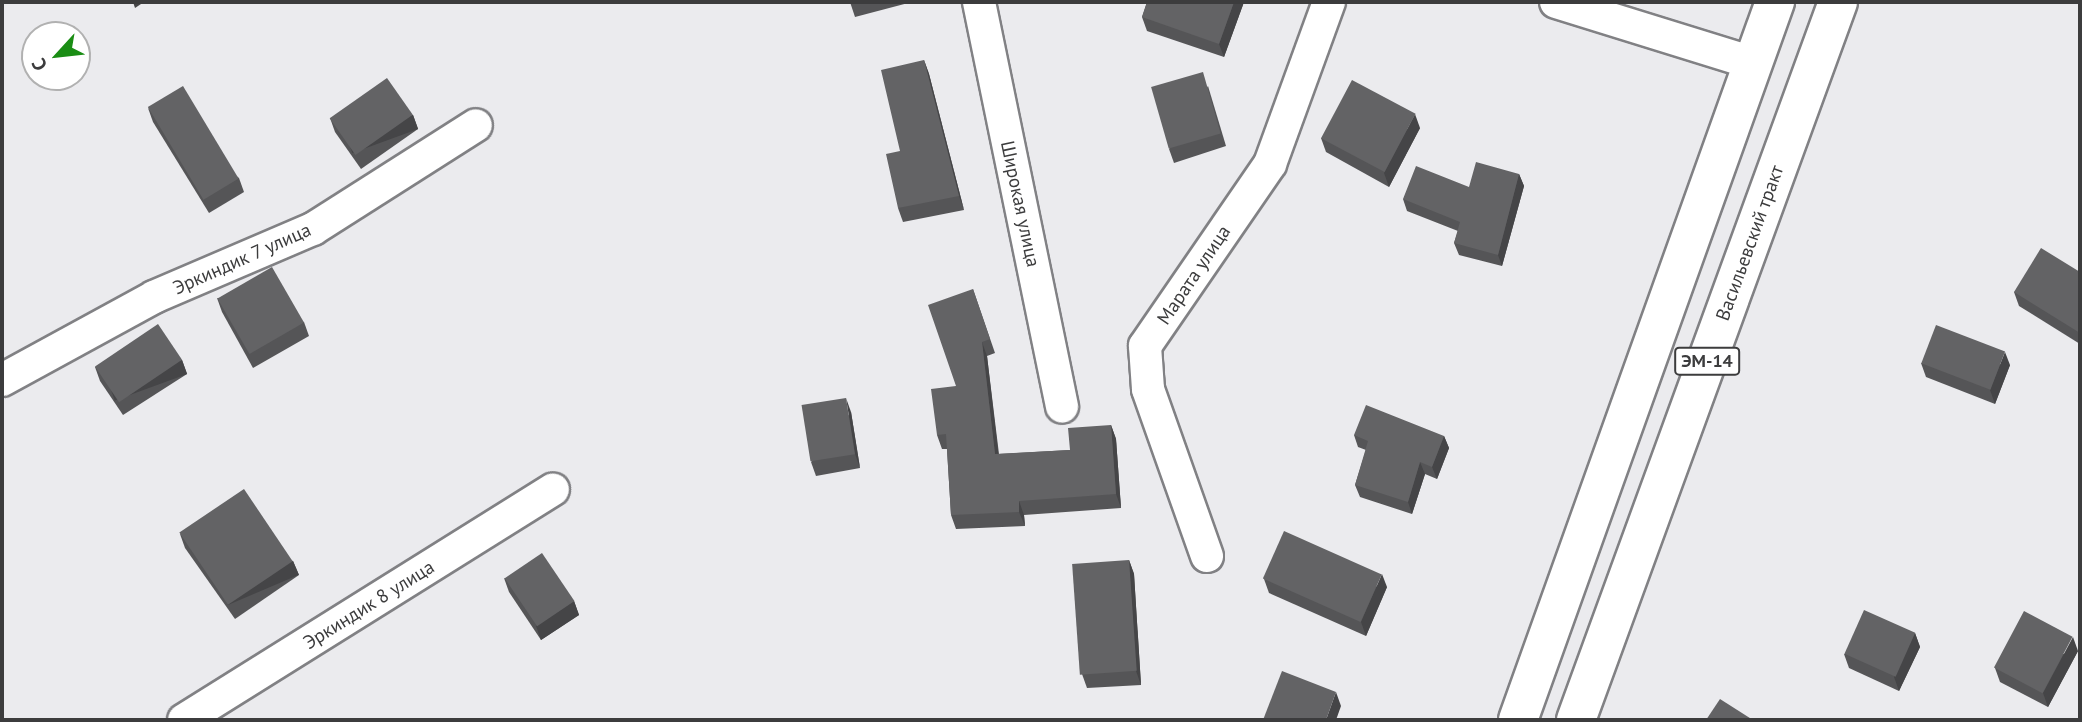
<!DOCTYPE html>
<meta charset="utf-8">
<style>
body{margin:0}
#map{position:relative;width:2082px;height:722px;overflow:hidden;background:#ebebee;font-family:"PT Sans",sans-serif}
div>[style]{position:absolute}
.roads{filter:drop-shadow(2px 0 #818184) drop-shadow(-2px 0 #818184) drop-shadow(0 2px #818184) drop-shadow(0 -2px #818184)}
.minor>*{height:32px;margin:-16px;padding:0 16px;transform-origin:16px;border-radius:16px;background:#fff}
.primary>*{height:38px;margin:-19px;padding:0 19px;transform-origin:19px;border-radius:19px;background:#fff}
.wall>*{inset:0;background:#555557}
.shaded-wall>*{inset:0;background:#454547;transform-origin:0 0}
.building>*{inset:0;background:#636365;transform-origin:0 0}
span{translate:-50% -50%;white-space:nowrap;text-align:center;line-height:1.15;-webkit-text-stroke:7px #fff;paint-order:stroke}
.shield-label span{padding:2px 5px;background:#fff;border:2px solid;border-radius:5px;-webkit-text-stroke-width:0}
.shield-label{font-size:18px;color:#3c3c3d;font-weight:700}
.street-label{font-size:19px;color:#3c3c3d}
.frame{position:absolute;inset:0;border:4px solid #3c3c3d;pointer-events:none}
.north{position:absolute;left:21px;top:21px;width:70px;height:70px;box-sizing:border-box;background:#fff;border:2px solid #b1b1b1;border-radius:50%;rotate:243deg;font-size:19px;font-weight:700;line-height:28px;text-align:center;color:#3c3c3d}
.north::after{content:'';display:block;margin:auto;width:24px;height:32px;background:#1a8d14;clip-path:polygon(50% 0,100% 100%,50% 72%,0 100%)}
</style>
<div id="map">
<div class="roads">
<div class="minor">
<div style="left:979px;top:2px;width:413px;rotate:78.4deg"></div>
<div style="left:1556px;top:2px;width:206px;rotate:17.2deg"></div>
<div style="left:2px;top:380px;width:173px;rotate:-28.6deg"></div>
<div style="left:154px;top:297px;width:173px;rotate:-23.2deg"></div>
<div style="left:313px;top:229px;width:193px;rotate:-32.5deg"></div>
<div style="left:1207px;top:556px;width:177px;rotate:-109.5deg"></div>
<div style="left:1148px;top:389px;width:43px;rotate:-94deg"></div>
<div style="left:1145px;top:346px;width:221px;rotate:-55.5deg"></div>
<div style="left:1270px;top:164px;width:172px;rotate:-70deg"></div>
<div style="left:184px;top:720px;width:435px;rotate:-32deg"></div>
</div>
<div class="primary">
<div style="left:1518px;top:720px;width:763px;rotate:-70.31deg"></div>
<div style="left:1576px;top:720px;width:764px;rotate:-69.95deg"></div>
</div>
</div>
<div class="wall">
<div style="clip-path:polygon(850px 2px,912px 2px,855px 17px)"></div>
<div style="clip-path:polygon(1147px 2px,1244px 2px,1224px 57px,1147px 31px,1142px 17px)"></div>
<div style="clip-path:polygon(924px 60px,929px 74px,964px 210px,903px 222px,898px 208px,900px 151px)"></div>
<div style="clip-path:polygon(1208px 86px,1226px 146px,1174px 163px,1169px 149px)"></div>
<div style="clip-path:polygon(148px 108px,239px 178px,244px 192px,209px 213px,153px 122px)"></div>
<div style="clip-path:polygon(413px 115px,418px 129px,361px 169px,335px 132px,330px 118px)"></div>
<div style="clip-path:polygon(1420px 128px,1389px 187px,1326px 152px,1321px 138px)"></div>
<div style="clip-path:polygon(1519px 174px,1524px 186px,1502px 266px,1459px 255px,1454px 243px,1458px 231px,1407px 211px,1403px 199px,1469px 187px)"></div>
<div style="clip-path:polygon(2080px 272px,2080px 344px,2019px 306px,2014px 292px)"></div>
<div style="clip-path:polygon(973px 289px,995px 353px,987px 356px,999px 454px,1070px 450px,1111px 425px,1116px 439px,1121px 508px,1024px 515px,1025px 526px,956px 529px,951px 515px,947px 449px,942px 449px,937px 435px,956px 386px)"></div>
<div style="clip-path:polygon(217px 298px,304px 322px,309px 336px,253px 368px,222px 312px)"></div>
<div style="clip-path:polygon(182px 360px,187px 374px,123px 415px,100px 381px,95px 367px)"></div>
<div style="clip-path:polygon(1921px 363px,2010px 365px,1995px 404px,1926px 377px)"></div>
<div style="clip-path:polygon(851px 412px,860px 468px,816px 476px,811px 462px)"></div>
<div style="clip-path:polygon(1354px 435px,1444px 436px,1449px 448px,1437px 479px,1425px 474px,1412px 514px,1360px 497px,1355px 485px,1366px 450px,1358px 447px)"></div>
<div style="clip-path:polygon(180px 534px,293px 561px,299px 575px,235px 619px,185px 548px)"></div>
<div style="clip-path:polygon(1129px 560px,1134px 574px,1141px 685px,1087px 688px,1082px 674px)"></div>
<div style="clip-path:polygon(504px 578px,574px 601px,579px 615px,541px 640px,509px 592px)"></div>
<div style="clip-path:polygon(1264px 579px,1387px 587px,1366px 636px,1269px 593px)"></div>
<div style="clip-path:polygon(1915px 633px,1920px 647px,1899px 691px,1849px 668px,1844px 654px)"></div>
<div style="clip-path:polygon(2078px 651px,2048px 707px,2000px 682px,1995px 668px)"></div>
</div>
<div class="shaded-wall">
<div style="clip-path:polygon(133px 2px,144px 2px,135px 8px)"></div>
<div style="clip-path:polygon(1234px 2px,1244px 2px,1224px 57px,1219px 44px)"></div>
<div style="clip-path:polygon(924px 60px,929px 74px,964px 210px,959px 196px)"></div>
<div style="clip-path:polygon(1415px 114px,1420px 128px,1389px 187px,1384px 173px)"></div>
<div style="left:413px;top:115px;width:15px;height:70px;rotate:70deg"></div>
<div style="clip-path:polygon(1519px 174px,1524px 186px,1502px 266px,1498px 255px)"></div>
<div style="clip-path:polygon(982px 342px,987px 356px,1000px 468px,995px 454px)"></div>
<div style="clip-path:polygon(2005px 352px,2010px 365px,1995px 404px,1990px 390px)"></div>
<div style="left:182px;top:360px;width:15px;height:77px;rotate:70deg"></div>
<div style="clip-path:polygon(846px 398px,851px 412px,860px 468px,855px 454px)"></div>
<div style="clip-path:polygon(1111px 425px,1116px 439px,1121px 508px,1116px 494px)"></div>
<div style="clip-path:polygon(1444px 436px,1449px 448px,1437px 479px,1432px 467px)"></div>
<div style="clip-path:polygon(1420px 462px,1425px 474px,1412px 514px,1408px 502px)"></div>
<div style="clip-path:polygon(1019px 501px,1024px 515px,1025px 526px,1019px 512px)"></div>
<div style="clip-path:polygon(1129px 560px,1134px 574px,1141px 685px,1136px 671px)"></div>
<div style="left:293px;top:561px;width:15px;height:77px;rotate:67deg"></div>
<div style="clip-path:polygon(1382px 574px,1387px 587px,1366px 636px,1361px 622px)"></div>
<div style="clip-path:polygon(574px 601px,579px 615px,541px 640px,536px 626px)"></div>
<div style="clip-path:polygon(1915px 633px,1920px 647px,1899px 691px,1894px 677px)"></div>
<div style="clip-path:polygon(2073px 637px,2078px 651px,2048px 707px,2043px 693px)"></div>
<div style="clip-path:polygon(1336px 692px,1341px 706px,1336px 720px,1326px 720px)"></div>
</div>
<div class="building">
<div style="clip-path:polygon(1147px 2px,1234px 2px,1219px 44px,1142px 17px)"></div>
<div style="clip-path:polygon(924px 60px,959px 196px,898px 208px,886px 154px,900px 151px,881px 70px)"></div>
<div style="left:1203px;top:72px;width:64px;height:54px;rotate:74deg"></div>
<div style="left:387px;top:78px;width:45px;height:70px;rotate:55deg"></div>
<div style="left:1352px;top:80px;width:72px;height:66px;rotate:28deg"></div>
<div style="left:183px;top:86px;width:108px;height:41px;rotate:59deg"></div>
<div style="clip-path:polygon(1476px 162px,1519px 174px,1498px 255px,1454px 243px,1460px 222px,1403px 199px,1416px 166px,1469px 187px)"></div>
<div style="clip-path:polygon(2041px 248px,2080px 272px,2080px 333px,2014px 292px)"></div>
<div style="left:272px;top:267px;width:64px;height:63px;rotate:60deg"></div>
<div style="clip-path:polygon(973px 289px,990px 339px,982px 342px,995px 454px,1070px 450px,1068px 428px,1111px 425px,1116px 494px,1019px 501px,1019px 512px,951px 515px,946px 434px,937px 435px,931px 389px,956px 386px,928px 305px)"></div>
<div style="left:158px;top:324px;width:43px;height:76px;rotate:56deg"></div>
<div style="left:1936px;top:325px;width:74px;height:41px;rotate:21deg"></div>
<div style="left:846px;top:398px;width:57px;height:45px;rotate:81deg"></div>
<div style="clip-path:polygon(1366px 405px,1444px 436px,1432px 467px,1420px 462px,1408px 502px,1355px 485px,1368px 441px,1354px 435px)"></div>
<div style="left:244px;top:489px;width:87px;height:78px;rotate:56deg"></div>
<div style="left:1284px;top:531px;width:107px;height:52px;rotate:24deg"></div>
<div style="left:542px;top:553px;width:58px;height:45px;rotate:56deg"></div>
<div style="left:1129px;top:560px;width:111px;height:57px;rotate:86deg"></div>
<div style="left:1864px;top:610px;width:56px;height:48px;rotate:24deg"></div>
<div style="left:2024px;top:611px;width:55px;height:64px;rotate:28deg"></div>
<div style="clip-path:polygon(1282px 671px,1336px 692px,1326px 720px,1263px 720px)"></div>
<div style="clip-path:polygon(1720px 699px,1753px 720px,1706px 720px)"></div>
</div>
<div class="shield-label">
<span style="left:1707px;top:361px">ЭМ-14</span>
</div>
<div class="street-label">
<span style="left:1020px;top:204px;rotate:78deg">Широкая улица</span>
<span style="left:1750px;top:243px;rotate:-70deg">Васильевский тракт</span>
<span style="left:242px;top:259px;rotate:-24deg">Эркиндик 7 улица</span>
<span style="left:1194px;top:275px;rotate:-56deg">Марата улица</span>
<span style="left:369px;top:605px;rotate:-32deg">Эркиндик 8 улица</span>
</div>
<div class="frame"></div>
<div class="north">С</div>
</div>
